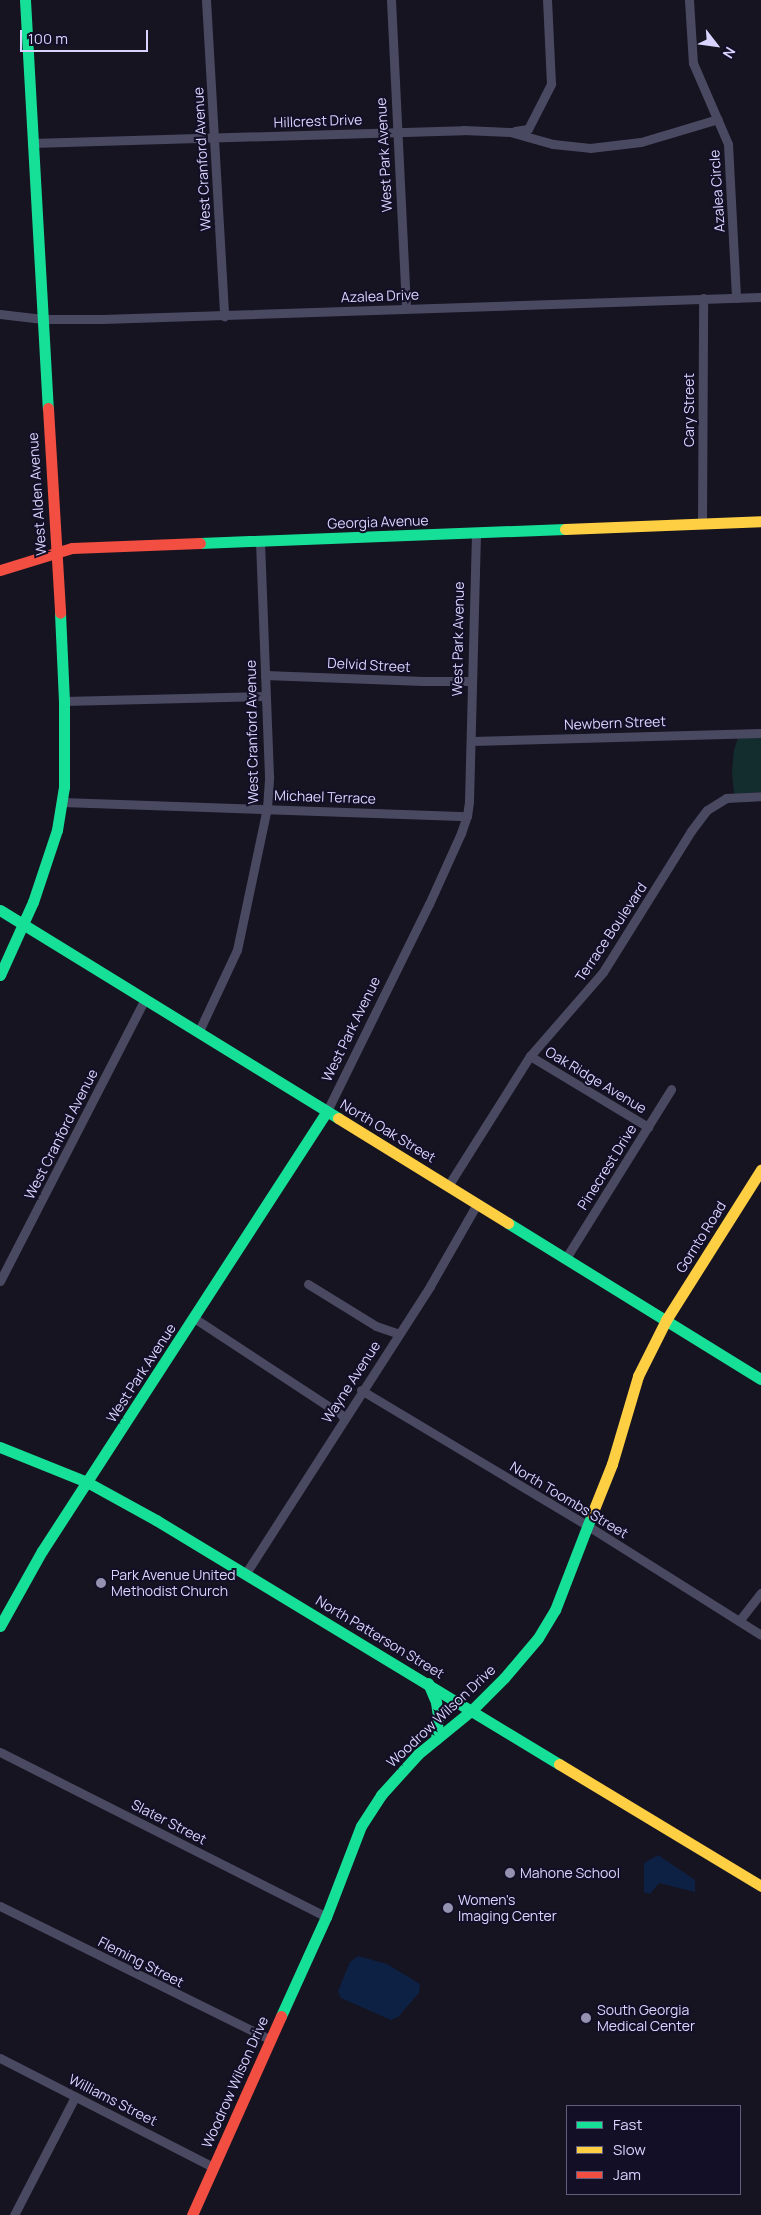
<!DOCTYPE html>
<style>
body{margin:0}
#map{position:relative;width:761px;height:2215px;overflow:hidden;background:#161421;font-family:Manrope,sans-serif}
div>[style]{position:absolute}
.green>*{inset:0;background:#132c2d}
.water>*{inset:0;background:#0d2144}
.street>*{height:9px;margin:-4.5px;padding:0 4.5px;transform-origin:4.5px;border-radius:4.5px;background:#4a4962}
.fast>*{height:11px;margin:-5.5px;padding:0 5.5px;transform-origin:5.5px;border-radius:5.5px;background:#16e098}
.slow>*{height:11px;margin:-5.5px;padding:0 5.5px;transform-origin:5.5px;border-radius:5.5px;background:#ffcf43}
.jam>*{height:11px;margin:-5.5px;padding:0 5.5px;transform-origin:5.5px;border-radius:5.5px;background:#f24e42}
.dots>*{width:14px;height:14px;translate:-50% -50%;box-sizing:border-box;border:2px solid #130f26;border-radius:50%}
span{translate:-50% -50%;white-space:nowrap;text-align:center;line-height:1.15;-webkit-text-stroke:4px #130f26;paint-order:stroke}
.street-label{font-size:14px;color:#d9d4ff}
.poi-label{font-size:14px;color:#d9d4ff}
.left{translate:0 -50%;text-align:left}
.legend{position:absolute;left:566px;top:2105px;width:175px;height:90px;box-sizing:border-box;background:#130f26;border:1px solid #625e7d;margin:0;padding:6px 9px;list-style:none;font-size:15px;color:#d9d4ff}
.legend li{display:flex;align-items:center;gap:10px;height:25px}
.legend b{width:25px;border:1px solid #625e7d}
.north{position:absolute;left:691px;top:20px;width:50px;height:50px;-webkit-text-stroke:4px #130f26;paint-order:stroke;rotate:120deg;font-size:14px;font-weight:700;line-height:20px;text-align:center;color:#d9d4ff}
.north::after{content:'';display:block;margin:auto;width:18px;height:22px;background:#d9d4ff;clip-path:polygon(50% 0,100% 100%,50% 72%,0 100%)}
.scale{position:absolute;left:20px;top:30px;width:128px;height:22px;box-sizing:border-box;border:2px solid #d9d4ff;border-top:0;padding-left:6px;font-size:15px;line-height:18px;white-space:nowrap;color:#d9d4ff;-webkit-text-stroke:4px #130f26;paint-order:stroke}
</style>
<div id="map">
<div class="green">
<div style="clip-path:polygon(739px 735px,761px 735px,761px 792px,734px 794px,732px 771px,734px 750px)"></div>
</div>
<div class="water">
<div style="clip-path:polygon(658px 1855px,695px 1880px,695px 1892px,659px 1883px,650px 1894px,644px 1892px,644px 1863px)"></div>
<div style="clip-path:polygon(358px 1956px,387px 1964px,420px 1984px,419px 1993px,398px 2017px,391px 2020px,341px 1998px,338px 1991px,350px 1962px)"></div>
</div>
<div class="street">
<div style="left:206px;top:0;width:317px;rotate:86.7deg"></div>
<div style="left:391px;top:0;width:309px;rotate:87.2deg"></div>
<div style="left:689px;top:0;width:63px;rotate:86.4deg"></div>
<div style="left:693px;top:63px;width:88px;rotate:66.6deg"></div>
<div style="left:728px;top:144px;width:154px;rotate:87deg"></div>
<div style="left:515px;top:131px;width:13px;rotate:-9deg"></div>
<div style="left:528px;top:129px;width:51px;rotate:-62.9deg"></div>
<div style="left:551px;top:84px;width:84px;rotate:-92.7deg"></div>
<div style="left:32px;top:143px;width:431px;rotate:-1.7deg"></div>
<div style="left:463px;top:130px;width:47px;rotate:2.4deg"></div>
<div style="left:510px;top:132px;width:45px;rotate:15.6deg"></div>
<div style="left:553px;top:144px;width:37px;rotate:6deg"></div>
<div style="left:590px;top:148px;width:51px;rotate:-6.7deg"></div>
<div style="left:641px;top:142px;width:80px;rotate:-16.6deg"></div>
<div style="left:0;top:314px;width:43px;rotate:6.6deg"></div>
<div style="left:43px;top:319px;width:59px"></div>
<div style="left:102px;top:319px;width:659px;rotate:-1.91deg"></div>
<div style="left:702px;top:522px;width:224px;rotate:-89.7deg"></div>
<div style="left:265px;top:675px;width:158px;rotate:2.2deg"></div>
<div style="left:423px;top:681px;width:49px"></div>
<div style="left:64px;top:701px;width:201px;rotate:-1.4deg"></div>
<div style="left:471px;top:741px;width:290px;rotate:-1.6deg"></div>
<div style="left:62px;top:802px;width:405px;rotate:2deg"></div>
<div style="left:199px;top:1031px;width:89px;rotate:-64.9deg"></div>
<div style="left:237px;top:950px;width:145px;rotate:-78.1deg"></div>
<div style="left:267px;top:808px;width:32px;rotate:-86deg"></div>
<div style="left:269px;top:776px;width:235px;rotate:-92.2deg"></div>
<div style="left:530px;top:1056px;width:138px;rotate:31deg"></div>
<div style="left:327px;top:1111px;width:231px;rotate:-63.8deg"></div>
<div style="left:429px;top:904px;width:78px;rotate:-65.7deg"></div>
<div style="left:461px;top:833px;width:18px;rotate:-71deg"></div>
<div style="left:467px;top:816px;width:15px;rotate:-82deg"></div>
<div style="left:469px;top:801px;width:267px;rotate:-88.5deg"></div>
<div style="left:448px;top:1186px;width:154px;rotate:-57.8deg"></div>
<div style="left:530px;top:1056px;width:111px;rotate:-49deg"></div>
<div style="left:603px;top:972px;width:166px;rotate:-58deg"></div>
<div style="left:691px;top:831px;width:26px;rotate:-53deg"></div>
<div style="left:707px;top:810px;width:22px;rotate:-32deg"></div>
<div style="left:726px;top:798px;width:35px;rotate:-3deg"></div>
<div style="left:566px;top:1258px;width:199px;rotate:-58.1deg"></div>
<div style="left:0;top:1281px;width:317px;rotate:-62.8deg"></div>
<div style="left:308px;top:1284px;width:80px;rotate:31.7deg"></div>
<div style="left:376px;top:1326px;width:24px;rotate:19deg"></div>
<div style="left:194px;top:1318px;width:181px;rotate:33.3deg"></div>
<div style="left:361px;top:1390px;width:265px;rotate:30.9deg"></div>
<div style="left:588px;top:1526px;width:204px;rotate:32.2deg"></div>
<div style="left:246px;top:1573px;width:341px;rotate:-57.3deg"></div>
<div style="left:430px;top:1286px;width:95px;rotate:-60.2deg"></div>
<div style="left:739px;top:1621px;width:36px;rotate:-52deg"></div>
<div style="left:0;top:1752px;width:365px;rotate:26.8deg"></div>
<div style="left:0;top:1906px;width:302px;rotate:26.3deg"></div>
<div style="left:0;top:2058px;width:239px;rotate:27.1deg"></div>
<div style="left:14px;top:2215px;width:133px;rotate:-62.7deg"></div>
</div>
<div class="fast">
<div style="left:25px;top:0;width:409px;rotate:86.8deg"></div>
<div style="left:200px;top:543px;width:365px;rotate:-2.2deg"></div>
<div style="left:0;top:910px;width:397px;rotate:31.6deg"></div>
<div style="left:0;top:975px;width:80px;rotate:-65.7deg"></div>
<div style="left:33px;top:902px;width:76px;rotate:-71.6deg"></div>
<div style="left:57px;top:830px;width:44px;rotate:-80.8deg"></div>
<div style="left:64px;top:787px;width:86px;rotate:-90deg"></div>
<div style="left:64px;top:701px;width:88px;rotate:-92.6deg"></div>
<div style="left:508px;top:1223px;width:297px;rotate:31.7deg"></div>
<div style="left:0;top:1447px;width:94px;rotate:21.9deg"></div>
<div style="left:87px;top:1482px;width:79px;rotate:28.8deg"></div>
<div style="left:156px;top:1520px;width:471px;rotate:31.2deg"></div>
<div style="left:0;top:1626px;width:86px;rotate:-60.8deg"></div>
<div style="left:42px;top:1551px;width:524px;rotate:-57.07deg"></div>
<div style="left:428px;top:1683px;width:21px;rotate:67deg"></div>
<div style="left:436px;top:1702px;width:15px;rotate:82deg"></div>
<div style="left:438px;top:1717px;width:22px;rotate:95deg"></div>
<div style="left:281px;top:2016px;width:109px;rotate:-65.6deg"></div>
<div style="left:326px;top:1917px;width:97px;rotate:-69deg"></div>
<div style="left:361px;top:1826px;width:37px;rotate:-57deg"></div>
<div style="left:381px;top:1795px;width:55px;rotate:-47.9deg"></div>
<div style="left:418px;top:1754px;width:70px;rotate:-39.2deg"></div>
<div style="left:472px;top:1710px;width:45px;rotate:-45deg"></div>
<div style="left:504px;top:1678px;width:52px;rotate:-49.6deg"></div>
<div style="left:538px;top:1638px;width:33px;rotate:-59deg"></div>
<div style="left:555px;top:1610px;width:103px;rotate:-68.9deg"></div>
</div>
<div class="slow">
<div style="left:565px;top:529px;width:196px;rotate:-2.3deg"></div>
<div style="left:338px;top:1118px;width:200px;rotate:31.7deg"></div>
<div style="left:592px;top:1514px;width:54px;rotate:-68.2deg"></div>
<div style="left:612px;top:1464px;width:92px;rotate:-73.5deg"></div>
<div style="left:638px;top:1376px;width:63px;rotate:-63.4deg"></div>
<div style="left:666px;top:1320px;width:178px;rotate:-57.7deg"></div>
<div style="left:559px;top:1764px;width:236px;rotate:31.1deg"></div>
</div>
<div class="jam">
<div style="left:48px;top:408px;width:205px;rotate:86.6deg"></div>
<div style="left:0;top:570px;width:75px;rotate:-17deg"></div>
<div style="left:72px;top:548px;width:128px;rotate:-2.2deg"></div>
<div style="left:192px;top:2215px;width:218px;rotate:-65.9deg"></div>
</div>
<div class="dots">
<div style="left:101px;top:1583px;background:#9591b1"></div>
<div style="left:510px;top:1873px;background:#9591b1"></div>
<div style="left:448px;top:1908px;background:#9591b1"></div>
<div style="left:586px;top:2018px;background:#9591b1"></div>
</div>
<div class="street-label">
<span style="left:318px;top:121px;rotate:-2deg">Hillcrest Drive</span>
<span style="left:384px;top:155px;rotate:-93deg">West Park Avenue</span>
<span style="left:202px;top:159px;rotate:-93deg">West Cranford Avenue</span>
<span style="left:717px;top:191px;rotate:-94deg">Azalea Circle</span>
<span style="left:380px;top:296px;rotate:-2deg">Azalea Drive</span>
<span style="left:689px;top:410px;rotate:-90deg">Cary Street</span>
<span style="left:37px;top:494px;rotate:-94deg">West Alden Avenue</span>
<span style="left:378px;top:522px;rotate:-2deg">Georgia Avenue</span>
<span style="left:458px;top:639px;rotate:-89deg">West Park Avenue</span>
<span style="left:369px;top:665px;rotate:3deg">Delvid Street</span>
<span style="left:615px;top:723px;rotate:-2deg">Newbern Street</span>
<span style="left:252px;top:732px;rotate:-91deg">West Cranford Avenue</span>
<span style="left:325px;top:797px;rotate:2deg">Michael Terrace</span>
<span style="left:611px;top:932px;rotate:-56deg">Terrace Boulevard</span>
<span style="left:351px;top:1029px;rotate:-64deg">West Park Avenue</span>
<span style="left:596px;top:1080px;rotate:31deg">Oak Ridge Avenue</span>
<span style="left:388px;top:1131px;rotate:31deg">North Oak Street</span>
<span style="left:61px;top:1134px;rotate:-63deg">West Cranford Avenue</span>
<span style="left:607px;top:1167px;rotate:-58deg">Pinecrest Drive</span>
<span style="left:701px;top:1237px;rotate:-58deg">Gornto Road</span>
<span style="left:141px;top:1373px;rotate:-57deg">West Park Avenue</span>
<span style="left:351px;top:1382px;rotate:-57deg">Wayne Avenue</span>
<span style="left:569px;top:1500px;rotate:31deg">North Toombs Street</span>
<span style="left:380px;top:1637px;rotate:31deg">North Patterson Street</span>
<span style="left:441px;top:1716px;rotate:-43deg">Woodrow Wilson Drive</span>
<span style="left:169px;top:1822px;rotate:27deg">Slater Street</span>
<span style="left:141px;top:1962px;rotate:27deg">Fleming Street</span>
<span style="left:235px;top:2082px;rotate:-66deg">Woodrow Wilson Drive</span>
<span style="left:113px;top:2100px;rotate:27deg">Williams Street</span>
</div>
<div class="poi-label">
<span class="left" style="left:111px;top:1583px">Park Avenue United<br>Methodist Church</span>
<span class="left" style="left:520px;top:1873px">Mahone School</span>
<span class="left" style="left:458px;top:1908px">Women's<br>Imaging Center</span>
<span class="left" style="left:597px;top:2018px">South Georgia<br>Medical Center</span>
</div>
<ul class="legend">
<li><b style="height:6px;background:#16e098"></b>Fast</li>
<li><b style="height:6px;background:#ffcf43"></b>Slow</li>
<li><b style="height:6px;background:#f24e42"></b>Jam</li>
</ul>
<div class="north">N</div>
<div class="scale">100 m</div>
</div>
